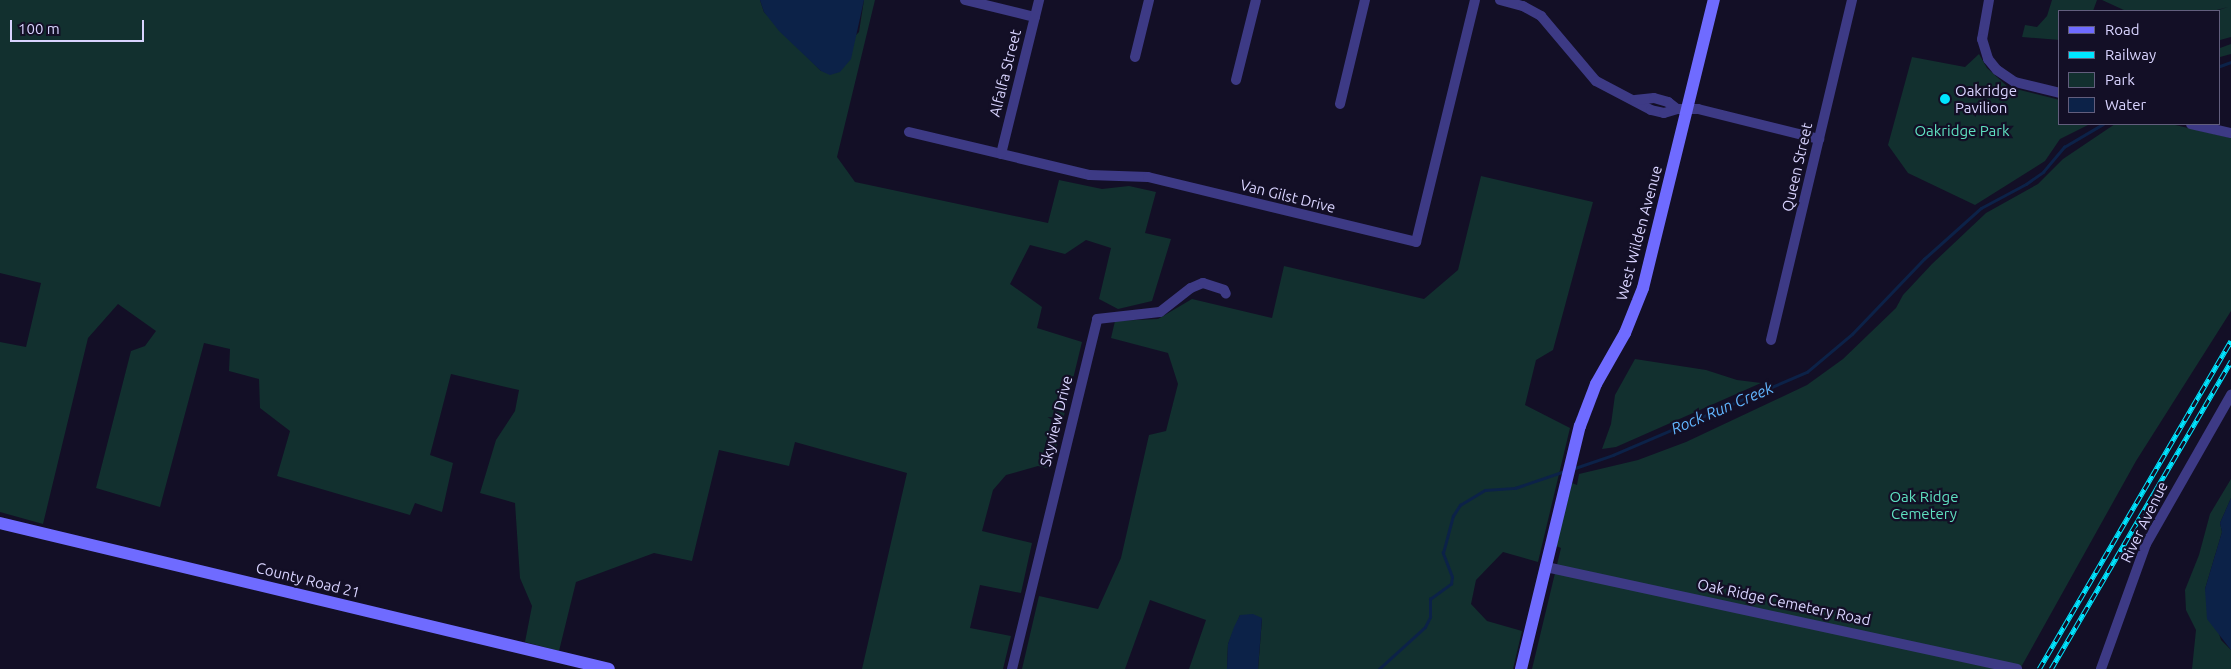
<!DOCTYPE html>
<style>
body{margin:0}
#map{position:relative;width:2231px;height:669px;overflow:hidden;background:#130f26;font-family:Ubuntu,sans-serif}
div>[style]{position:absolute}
.green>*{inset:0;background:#12302f}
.water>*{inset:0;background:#0c2248}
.stream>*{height:2.5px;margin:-1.25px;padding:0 1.25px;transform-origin:1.25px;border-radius:1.25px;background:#0c2248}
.street>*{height:10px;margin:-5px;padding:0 5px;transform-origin:5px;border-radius:5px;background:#3d3a85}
.secondary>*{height:12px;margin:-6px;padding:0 6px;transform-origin:6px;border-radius:6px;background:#6f6bff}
.rail>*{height:4.5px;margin-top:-2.25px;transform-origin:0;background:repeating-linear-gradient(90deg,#130f26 0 8px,#00e5ff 0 16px);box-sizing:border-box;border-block:1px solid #00e5ff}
.dots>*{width:14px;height:14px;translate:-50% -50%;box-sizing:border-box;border:2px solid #130f26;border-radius:50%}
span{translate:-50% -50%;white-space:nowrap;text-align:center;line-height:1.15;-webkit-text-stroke:4.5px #130f26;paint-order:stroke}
.street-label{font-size:15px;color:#d9d4ff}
.poi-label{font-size:15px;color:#d9d4ff}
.left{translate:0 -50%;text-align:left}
.park-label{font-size:15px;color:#5fe0c0}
.water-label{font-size:16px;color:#62b6ff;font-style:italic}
.legend{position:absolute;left:2058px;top:10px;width:162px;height:115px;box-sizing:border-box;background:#130f26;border:1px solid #625e7d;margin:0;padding:6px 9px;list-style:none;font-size:15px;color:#d9d4ff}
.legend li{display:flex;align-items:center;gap:10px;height:25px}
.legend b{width:25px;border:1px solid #625e7d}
.scale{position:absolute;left:10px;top:20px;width:134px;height:22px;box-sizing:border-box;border:2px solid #d9d4ff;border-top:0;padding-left:6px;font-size:15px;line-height:18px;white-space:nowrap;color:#d9d4ff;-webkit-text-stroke:4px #130f26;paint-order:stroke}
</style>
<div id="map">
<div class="green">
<div style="clip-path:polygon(0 0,760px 0,764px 12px,821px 71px,859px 32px,864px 0,875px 0,837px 157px,855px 182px,1048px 223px,1059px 180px,1102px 189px,1129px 186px,1156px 192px,1145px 233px,1171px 239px,1152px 301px,1118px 309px,1099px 299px,1111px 248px,1086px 240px,1065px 254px,1030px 245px,1010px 284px,1042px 307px,1037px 328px,1082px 342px,1051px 469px,1038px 466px,1006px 475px,993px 490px,982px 531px,1032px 543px,1021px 593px,980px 585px,970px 628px,1011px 636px,1003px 669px,862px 669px,907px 473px,795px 442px,789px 466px,719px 450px,692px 561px,654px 553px,576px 582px,559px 651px,525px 642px,532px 606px,520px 578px,515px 503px,480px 493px,496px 440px,515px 411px,519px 390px,451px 374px,430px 455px,453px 463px,442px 512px,415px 503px,410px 515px,277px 476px,290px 431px,260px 408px,259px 379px,229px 371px,230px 349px,204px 343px,160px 507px,96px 488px,131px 351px,145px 346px,156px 331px,118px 304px,88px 338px,43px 524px,0 512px,0 342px,26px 347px,41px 283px,0 273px)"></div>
<div style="clip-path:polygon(2052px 0,2097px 0,2093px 11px,2060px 11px,2060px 40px,2022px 37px,2025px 25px,2037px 27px,2047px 16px)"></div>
<div style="clip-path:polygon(2102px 0,2231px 0,2231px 37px,2220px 40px,2220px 11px,2216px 11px,2228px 7px,2213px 11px,2126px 11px)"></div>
<div style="clip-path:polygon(2231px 44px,2231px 54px,2220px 57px,2220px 48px)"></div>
<div style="clip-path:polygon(1979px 54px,1987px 68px,2008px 87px,2060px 100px,2060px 124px,2090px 124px,2060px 139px,2045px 161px,1975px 205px,1908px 173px,1888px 145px,1912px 57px,1965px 67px)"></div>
<div style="clip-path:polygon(2115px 124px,2171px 124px,2231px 138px,2231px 311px,2136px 461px,2020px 669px,1532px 669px,1561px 548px,1556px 546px,1572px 483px,1577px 485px,1579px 474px,1638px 460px,1686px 442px,1807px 385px,1843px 359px,1896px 308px,1903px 295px,1932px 264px,1986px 213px,2038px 184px,2063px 159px)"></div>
<div style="clip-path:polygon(1481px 176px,1593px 202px,1553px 350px,1536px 360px,1525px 405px,1570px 428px,1538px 562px,1503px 552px,1476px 580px,1471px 604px,1487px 621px,1522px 631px,1513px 669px,1258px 669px,1262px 619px,1240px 615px,1228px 644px,1227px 669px,1189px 669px,1206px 620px,1150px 600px,1125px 669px,1022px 669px,1039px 596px,1098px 609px,1121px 558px,1149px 435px,1166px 431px,1178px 384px,1168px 353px,1111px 338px,1115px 321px,1158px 319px,1192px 299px,1272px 318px,1284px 266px,1424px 299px,1458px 270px)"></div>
<div style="clip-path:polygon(1635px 359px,1706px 370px,1737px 380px,1761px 383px,1616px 447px,1602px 449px,1611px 424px,1615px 395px)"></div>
<div style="clip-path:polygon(2231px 479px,2231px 498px,2220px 523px,2222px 532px,2205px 589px,2221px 640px,2231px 650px,2231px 669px,2192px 669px,2196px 630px,2186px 610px,2185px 590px,2199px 555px,2210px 514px)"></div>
</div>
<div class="water">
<div style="clip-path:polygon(760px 0,864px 0,851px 59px,840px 72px,830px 75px,821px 71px,779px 31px,764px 12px)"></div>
<div style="clip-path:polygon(2231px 498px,2231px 650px,2207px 619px,2205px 589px,2222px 532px,2220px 523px)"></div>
<div style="clip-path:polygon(1253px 614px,1262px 618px,1258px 669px,1227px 669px,1228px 644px,1234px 627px,1240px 615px)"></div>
</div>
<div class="stream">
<div style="left:2220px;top:66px;width:12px;rotate:-20deg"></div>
<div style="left:1575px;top:468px;width:40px;rotate:-18.9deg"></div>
<div style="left:1613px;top:455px;width:211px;rotate:-23.2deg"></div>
<div style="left:1807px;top:372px;width:59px;rotate:-40.2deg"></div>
<div style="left:1852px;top:334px;width:104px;rotate:-46.2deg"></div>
<div style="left:1924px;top:259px;width:76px;rotate:-41.8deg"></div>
<div style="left:1981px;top:208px;width:51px;rotate:-28.1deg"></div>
<div style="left:2026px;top:184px;width:21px;rotate:-35deg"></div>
<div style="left:2043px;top:172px;width:33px;rotate:-50deg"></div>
<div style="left:2064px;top:147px;width:45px;rotate:-30.5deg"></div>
<div style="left:1379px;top:669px;width:62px;rotate:-42.4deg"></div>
<div style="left:1425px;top:627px;width:11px;rotate:-63deg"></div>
<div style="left:1430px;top:617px;width:18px;rotate:-90deg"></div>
<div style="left:1430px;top:599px;width:26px;rotate:-36deg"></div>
<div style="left:1451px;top:584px;width:7px;rotate:-82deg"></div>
<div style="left:1452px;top:577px;width:26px;rotate:-111deg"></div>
<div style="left:1443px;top:553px;width:38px;rotate:-75deg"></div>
<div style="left:1453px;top:516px;width:13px;rotate:-58deg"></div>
<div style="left:1460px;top:505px;width:29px;rotate:-31deg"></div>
<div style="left:1485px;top:490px;width:30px;rotate:-4deg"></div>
<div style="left:1515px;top:488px;width:53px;rotate:-18.8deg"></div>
</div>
<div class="street">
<div style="left:965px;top:0;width:72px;rotate:13.7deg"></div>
<div style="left:1500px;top:0;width:24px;rotate:15deg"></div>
<div style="left:1523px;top:6px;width:21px;rotate:29deg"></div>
<div style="left:1541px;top:16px;width:85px;rotate:49.8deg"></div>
<div style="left:1596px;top:81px;width:62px;rotate:27.8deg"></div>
<div style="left:1651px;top:110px;width:13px;rotate:13deg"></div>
<div style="left:1664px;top:113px;width:14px;rotate:-17deg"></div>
<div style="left:1677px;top:109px;width:21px"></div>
<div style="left:1698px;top:109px;width:125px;rotate:13.9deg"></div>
<div style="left:1989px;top:0;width:40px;rotate:100deg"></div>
<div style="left:1982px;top:39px;width:21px;rotate:73deg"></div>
<div style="left:1988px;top:59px;width:14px;rotate:51deg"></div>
<div style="left:1997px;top:70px;width:22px;rotate:34deg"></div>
<div style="left:2015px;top:82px;width:46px;rotate:13.7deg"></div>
<div style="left:1135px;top:57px;width:59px;rotate:-76.2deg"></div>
<div style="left:1236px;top:80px;width:82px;rotate:-76deg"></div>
<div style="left:1635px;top:100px;width:19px;rotate:-6deg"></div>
<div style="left:1654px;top:98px;width:15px;rotate:16deg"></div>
<div style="left:1668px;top:102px;width:11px;rotate:38deg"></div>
<div style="left:1340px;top:104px;width:107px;rotate:-76.5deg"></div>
<div style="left:2191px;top:124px;width:41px;rotate:12.7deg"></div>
<div style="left:909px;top:132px;width:186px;rotate:13.4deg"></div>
<div style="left:1090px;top:175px;width:58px;rotate:2deg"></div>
<div style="left:1148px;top:177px;width:276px;rotate:13.6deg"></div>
<div style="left:1416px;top:242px;width:249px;rotate:-76.3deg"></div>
<div style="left:1001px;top:154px;width:159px;rotate:-76.1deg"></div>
<div style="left:1771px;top:340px;width:350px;rotate:-76.6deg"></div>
<div style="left:1546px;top:567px;width:482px;rotate:12.2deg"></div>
<div style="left:1012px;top:669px;width:360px;rotate:-76.3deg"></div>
<div style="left:1097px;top:319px;width:63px;rotate:-6.3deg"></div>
<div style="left:1160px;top:312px;width:39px;rotate:-38deg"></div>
<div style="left:1191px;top:288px;width:13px;rotate:-23deg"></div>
<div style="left:1203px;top:283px;width:22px;rotate:18deg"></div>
<div style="left:1224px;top:290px;width:4px;rotate:63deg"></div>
<div style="left:2101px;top:669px;width:133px;rotate:-70.2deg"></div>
<div style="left:2146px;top:544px;width:172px;rotate:-60.3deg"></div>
</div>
<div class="secondary">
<div style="left:0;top:523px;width:626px;rotate:13.48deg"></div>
<div style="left:1521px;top:669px;width:250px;rotate:-76.4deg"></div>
<div style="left:1580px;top:426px;width:45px;rotate:-69.1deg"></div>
<div style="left:1596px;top:384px;width:59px;rotate:-60.4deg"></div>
<div style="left:1625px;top:333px;width:48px;rotate:-68.2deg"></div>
<div style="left:1643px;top:288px;width:297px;rotate:-76.2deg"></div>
</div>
<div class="rail">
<div style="left:2039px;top:669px;width:380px;rotate:-59.7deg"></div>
<div style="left:2051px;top:669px;width:357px;rotate:-59.7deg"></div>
</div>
<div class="dots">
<div style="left:1945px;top:99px;background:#00e5ff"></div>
</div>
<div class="street-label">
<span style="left:1005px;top:73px;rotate:-76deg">Alfalfa Street</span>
<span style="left:1797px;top:167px;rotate:-77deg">Queen Street</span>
<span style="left:1288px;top:196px;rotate:14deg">Van Gilst Drive</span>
<span style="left:1639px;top:233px;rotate:-75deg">West Wilden Avenue</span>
<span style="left:1056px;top:421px;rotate:-76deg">Skyview Drive</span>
<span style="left:2144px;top:522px;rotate:-64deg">River Avenue</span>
<span style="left:308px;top:580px;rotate:14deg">County Road 21</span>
<span style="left:1784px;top:602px;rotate:12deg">Oak Ridge Cemetery Road</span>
</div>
<div class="poi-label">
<span class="left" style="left:1955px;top:99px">Oakridge<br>Pavilion</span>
</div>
<div class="park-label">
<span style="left:1962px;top:131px">Oakridge Park</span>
<span style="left:1924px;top:505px">Oak Ridge<br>Cemetery</span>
</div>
<div class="water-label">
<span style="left:1722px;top:408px;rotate:-23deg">Rock Run Creek</span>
</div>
<ul class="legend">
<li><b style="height:6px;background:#6f6bff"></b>Road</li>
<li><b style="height:6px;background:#00e5ff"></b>Railway</li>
<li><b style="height:14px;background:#12302f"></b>Park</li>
<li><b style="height:14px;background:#0c2248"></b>Water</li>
</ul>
<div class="scale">100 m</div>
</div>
